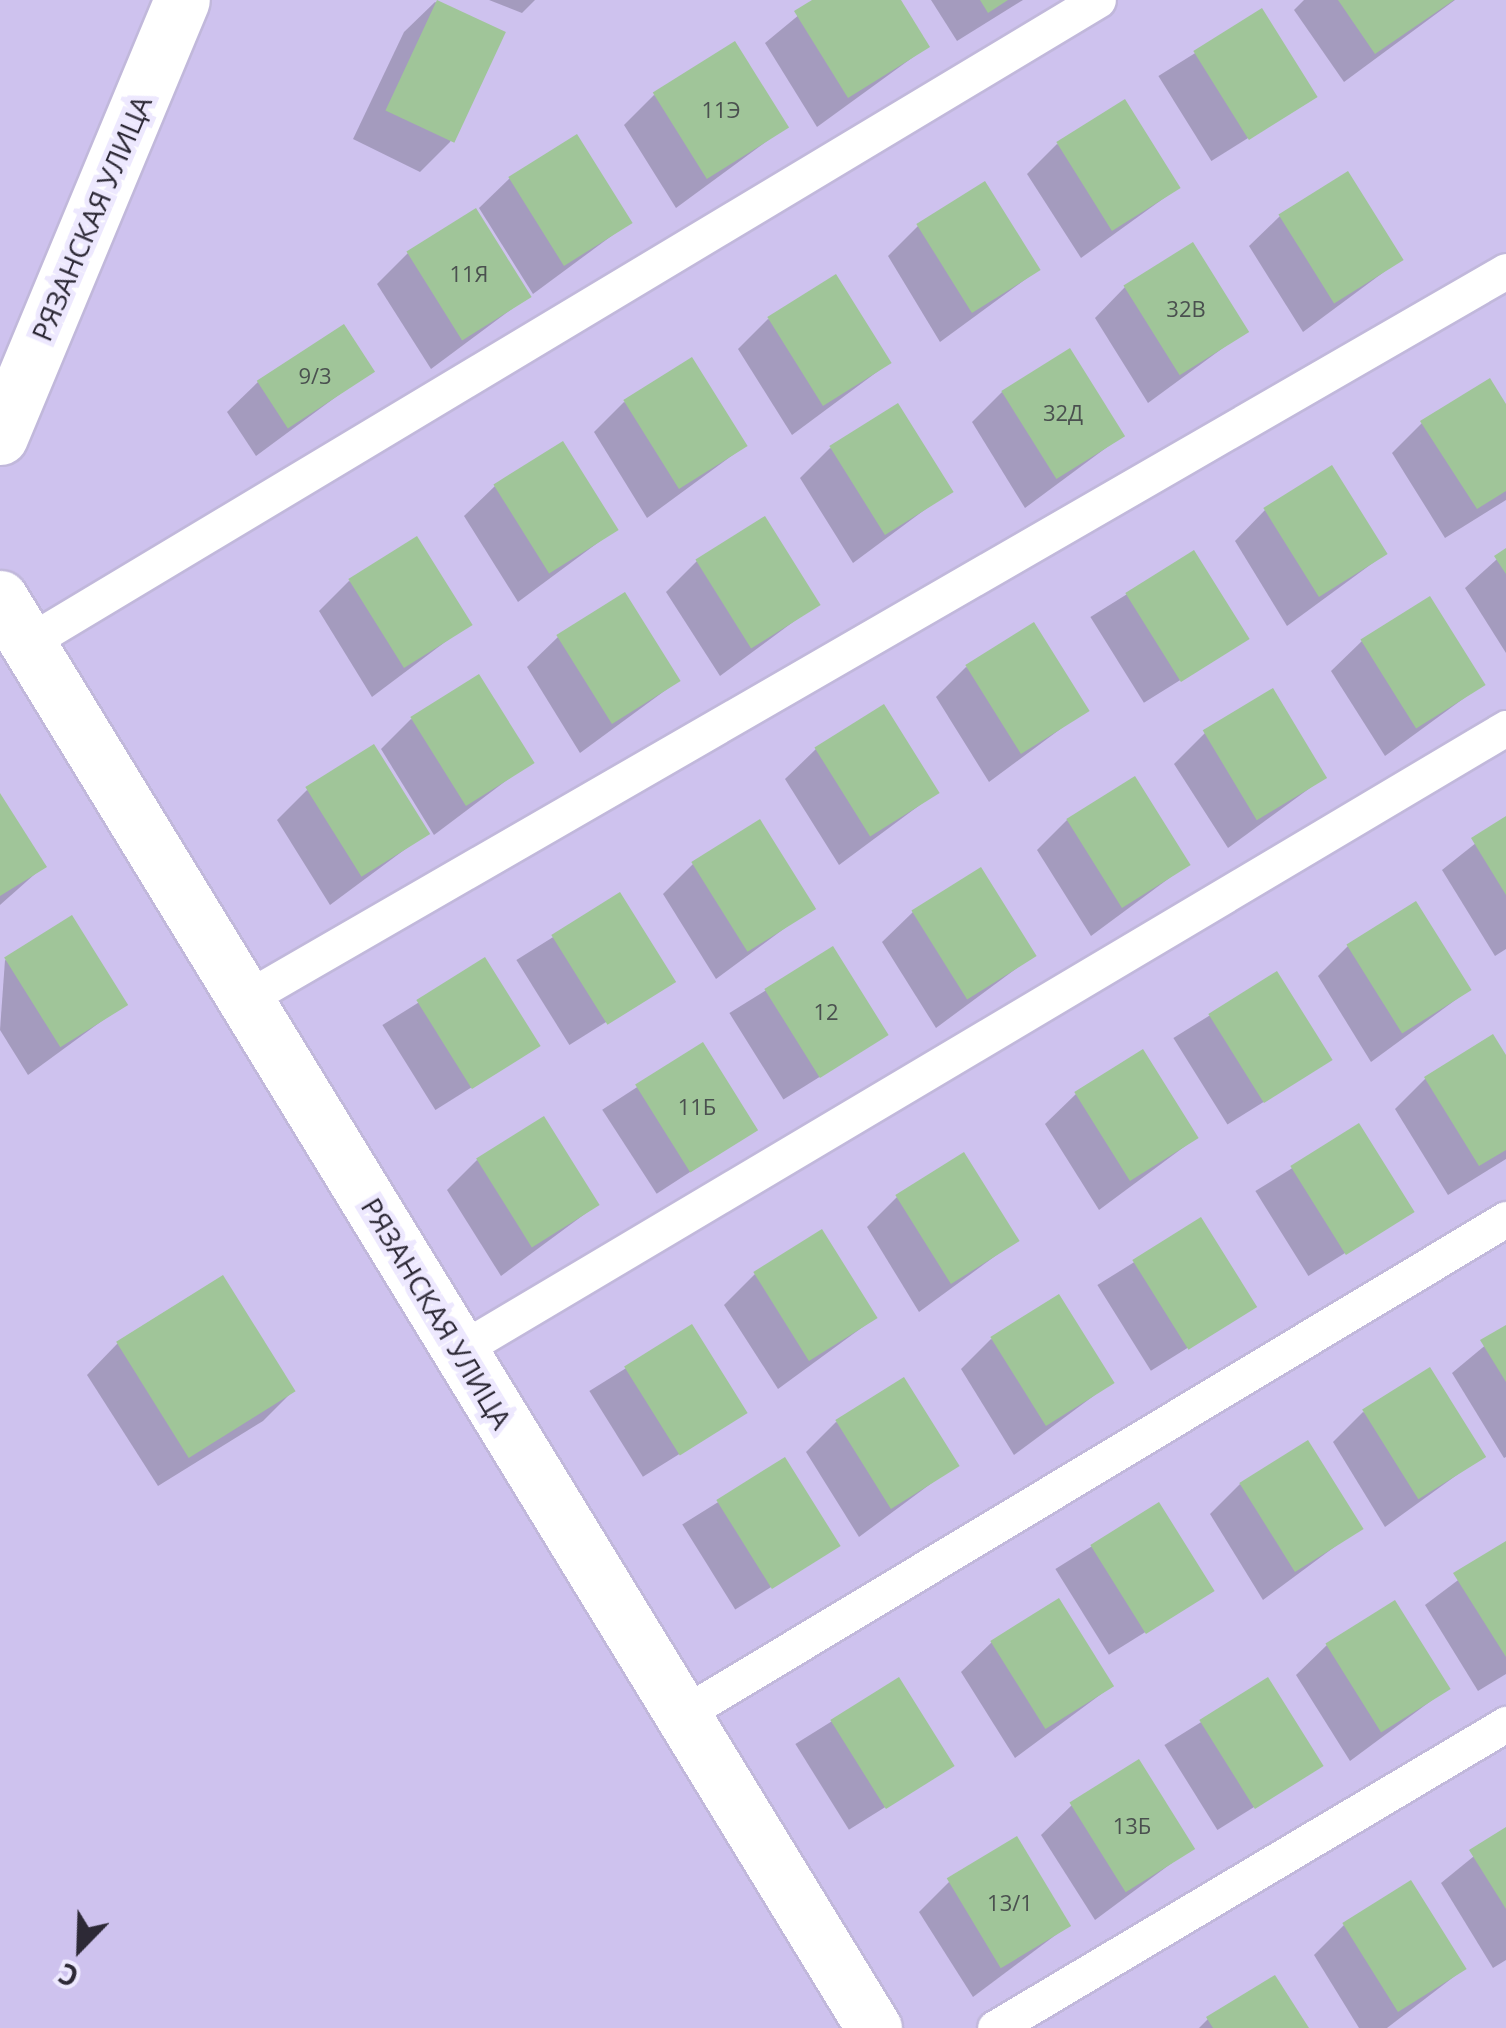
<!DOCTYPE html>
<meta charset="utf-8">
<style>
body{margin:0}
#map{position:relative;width:1506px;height:2028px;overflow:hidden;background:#ede8fe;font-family:"Open Sans",sans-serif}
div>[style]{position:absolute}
.green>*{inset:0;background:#cec2ee;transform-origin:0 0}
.shadow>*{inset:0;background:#0003;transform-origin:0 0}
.building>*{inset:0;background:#a0c599;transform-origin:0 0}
.roads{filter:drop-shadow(2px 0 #c1b8db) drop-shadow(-2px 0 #c1b8db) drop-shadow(0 2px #c1b8db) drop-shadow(0 -2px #c1b8db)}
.service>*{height:35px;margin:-17.5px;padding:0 17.5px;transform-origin:17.5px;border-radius:17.5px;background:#fff}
.minor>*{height:55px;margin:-27.5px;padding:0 27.5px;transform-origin:27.5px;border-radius:27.5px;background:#fff}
span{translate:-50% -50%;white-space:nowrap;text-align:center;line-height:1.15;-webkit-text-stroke:10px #ede8fe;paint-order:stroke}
.number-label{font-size:22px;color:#4a504f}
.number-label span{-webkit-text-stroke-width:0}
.street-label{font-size:28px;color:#2d2936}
.north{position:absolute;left:30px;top:1898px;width:100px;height:100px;-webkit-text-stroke:8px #ede8fe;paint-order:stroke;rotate:203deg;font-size:28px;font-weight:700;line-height:40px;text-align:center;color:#2d2936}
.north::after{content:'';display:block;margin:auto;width:35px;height:45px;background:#2d2936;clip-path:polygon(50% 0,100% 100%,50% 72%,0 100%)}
</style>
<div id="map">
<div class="green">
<div style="left:0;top:0;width:1506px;height:2028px"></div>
</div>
<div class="shadow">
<div style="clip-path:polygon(489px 0,535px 0,522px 13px)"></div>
<div style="clip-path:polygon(817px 0,898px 0,927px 47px,817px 127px,765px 43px)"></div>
<div style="clip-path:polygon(931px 0,1023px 0,957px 41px)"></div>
<div style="clip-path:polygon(1304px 0,1455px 0,1344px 82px,1294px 10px)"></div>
<div style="clip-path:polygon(435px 2px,502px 34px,450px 142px,420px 172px,353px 139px,404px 32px)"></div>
<div style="left:1261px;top:12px;width:100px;height:121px;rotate:58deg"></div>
<div style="clip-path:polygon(654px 95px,786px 127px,676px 208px,624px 125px)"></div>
<div style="clip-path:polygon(1057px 144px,1178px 188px,1081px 258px,1027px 174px)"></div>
<div style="clip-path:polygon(510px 178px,629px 223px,533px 294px,479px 208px)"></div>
<div style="clip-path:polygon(1280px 216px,1400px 260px,1303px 332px,1249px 246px)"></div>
<div style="clip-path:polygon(918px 226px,1038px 270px,940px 342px,888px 256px)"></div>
<div style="clip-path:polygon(408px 253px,528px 297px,431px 369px,377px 284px)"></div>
<div style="clip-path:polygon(1125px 287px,1246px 331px,1148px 403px,1095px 318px)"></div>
<div style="clip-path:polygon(768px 319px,889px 363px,792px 435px,738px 349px)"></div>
<div style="clip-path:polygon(371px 371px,256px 456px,227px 412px,258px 382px)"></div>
<div style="clip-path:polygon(1002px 392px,1122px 436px,1025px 508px,972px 422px)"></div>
<div style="clip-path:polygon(624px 402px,745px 446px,647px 518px,594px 432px)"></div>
<div style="clip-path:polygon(1506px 408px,1506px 500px,1445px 538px,1392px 453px,1422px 423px)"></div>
<div style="clip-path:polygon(830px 448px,950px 491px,853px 563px,800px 478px)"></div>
<div style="clip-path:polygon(495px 486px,615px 530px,518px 602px,464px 516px)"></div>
<div style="clip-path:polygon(1265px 510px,1385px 554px,1287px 626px,1235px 541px)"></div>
<div style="clip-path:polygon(1506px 551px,1506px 653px,1465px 588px)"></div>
<div style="left:1193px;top:553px;width:101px;height:121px;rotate:58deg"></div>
<div style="clip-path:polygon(697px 561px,816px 605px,720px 676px,666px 592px)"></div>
<div style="clip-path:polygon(349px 581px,469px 624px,372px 697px,319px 611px)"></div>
<div style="clip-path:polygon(558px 637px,678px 681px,580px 753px,527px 667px)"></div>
<div style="clip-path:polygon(1362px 641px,1482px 685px,1385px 756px,1331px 671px)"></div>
<div style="clip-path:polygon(966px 667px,1086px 710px,989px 782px,936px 697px)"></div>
<div style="clip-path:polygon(411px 719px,531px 762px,434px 835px,381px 749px)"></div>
<div style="clip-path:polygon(1205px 733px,1325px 777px,1228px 848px,1174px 764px)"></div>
<div style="clip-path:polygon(816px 749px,936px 793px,839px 865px,785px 779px)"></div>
<div style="clip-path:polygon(307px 790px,427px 833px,330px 905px,277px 820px)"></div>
<div style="clip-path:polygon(0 797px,44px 866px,0 905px)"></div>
<div style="clip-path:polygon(1506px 819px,1506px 949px,1495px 956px,1442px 870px)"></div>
<div style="clip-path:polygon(1067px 820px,1187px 865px,1091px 936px,1037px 850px)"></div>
<div style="clip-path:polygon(693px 864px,812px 908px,716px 979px,663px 894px)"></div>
<div style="left:619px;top:896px;width:100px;height:121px;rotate:58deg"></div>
<div style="clip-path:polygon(913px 912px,1033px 956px,936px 1028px,882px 942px)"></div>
<div style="clip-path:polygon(1348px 946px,1469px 990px,1371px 1062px,1318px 976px)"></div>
<div style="left:832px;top:949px;width:102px;height:121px;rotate:58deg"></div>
<div style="clip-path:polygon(5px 960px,125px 1004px,28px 1075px,0 1030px)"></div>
<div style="left:485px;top:961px;width:100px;height:121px;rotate:58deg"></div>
<div style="left:1276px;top:974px;width:102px;height:121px;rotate:58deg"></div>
<div style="left:702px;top:1045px;width:100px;height:119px;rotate:57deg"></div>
<div style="clip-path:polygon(1506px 1059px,1506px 1159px,1448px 1195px,1395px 1109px,1425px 1079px)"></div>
<div style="clip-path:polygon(1076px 1094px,1196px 1138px,1099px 1210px,1045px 1124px)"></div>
<div style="left:1358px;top:1127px;width:100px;height:121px;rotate:58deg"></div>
<div style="clip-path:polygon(477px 1160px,597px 1205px,501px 1276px,447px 1190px)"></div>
<div style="clip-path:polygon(897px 1197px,1017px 1240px,919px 1312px,867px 1227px)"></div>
<div style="left:1200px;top:1221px;width:101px;height:121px;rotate:58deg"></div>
<div style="clip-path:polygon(755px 1274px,875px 1318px,778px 1389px,724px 1305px)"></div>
<div style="clip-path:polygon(222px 1278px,293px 1391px,263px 1421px,158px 1486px,87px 1375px,117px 1344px)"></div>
<div style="left:692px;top:1327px;width:101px;height:121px;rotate:58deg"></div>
<div style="clip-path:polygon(1506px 1328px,1506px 1457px,1504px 1458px,1452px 1373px)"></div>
<div style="clip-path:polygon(991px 1339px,1111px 1383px,1014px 1455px,961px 1369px)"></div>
<div style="clip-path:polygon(1363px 1412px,1483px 1456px,1385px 1527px,1333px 1442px)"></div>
<div style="clip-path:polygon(836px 1422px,956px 1465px,859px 1537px,806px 1452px)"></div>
<div style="left:784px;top:1461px;width:100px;height:120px;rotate:58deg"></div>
<div style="clip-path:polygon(1240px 1484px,1360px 1528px,1263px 1600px,1210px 1514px)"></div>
<div style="left:1158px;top:1505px;width:101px;height:121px;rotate:58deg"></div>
<div style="clip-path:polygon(1506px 1544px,1506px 1674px,1478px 1691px,1425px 1605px)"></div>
<div style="clip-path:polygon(992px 1642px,1112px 1686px,1015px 1758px,961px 1672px)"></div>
<div style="clip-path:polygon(1327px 1645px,1447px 1689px,1350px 1761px,1296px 1675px)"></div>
<div style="left:898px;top:1680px;width:101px;height:121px;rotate:58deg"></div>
<div style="left:1267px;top:1681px;width:100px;height:121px;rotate:58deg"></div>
<div style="clip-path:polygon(1072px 1805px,1192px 1848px,1095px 1920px,1041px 1835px)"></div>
<div style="clip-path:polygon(1506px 1830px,1506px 1960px,1493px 1968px,1441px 1883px)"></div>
<div style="clip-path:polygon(949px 1882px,1069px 1925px,973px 1997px,919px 1912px)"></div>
<div style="clip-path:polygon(1344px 1925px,1464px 1969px,1387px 2028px,1359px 2028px,1314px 1955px)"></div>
<div style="clip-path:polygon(1208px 2019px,1306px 2028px,1199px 2028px)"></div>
</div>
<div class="building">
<div style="left:437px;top:0;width:76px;height:122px;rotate:25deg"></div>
<div style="clip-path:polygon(812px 0,901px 0,930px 47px,848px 98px,794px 11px)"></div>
<div style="clip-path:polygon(980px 0,1008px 0,988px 13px)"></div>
<div style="clip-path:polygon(1338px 0,1454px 0,1375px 54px)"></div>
<div style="left:1262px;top:8px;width:105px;height:81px;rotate:58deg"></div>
<div style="left:735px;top:41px;width:102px;height:97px;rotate:58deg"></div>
<div style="left:1125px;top:99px;width:105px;height:81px;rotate:58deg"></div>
<div style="left:577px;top:134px;width:105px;height:81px;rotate:58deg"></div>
<div style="left:1348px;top:171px;width:105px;height:82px;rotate:58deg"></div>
<div style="left:985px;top:181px;width:105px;height:81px;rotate:58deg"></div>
<div style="left:476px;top:208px;width:105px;height:82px;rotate:58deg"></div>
<div style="left:1193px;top:242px;width:106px;height:82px;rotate:58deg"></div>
<div style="left:836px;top:274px;width:105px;height:81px;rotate:58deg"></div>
<div style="left:344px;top:324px;width:57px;height:104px;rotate:57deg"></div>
<div style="left:1070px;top:348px;width:104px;height:81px;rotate:58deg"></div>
<div style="left:692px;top:357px;width:105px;height:81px;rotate:58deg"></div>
<div style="clip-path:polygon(1490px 378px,1506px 404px,1506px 491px,1477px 509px,1420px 421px)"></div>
<div style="left:898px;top:403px;width:105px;height:81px;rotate:58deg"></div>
<div style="left:563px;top:441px;width:105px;height:82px;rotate:58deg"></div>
<div style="left:1332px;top:465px;width:105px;height:81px;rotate:58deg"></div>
<div style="left:765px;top:516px;width:105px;height:82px;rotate:58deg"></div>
<div style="left:417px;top:536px;width:105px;height:81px;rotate:58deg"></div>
<div style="clip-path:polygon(1506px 548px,1506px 574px,1494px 556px)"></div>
<div style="left:1194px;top:550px;width:105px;height:81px;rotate:58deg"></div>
<div style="left:625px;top:592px;width:105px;height:81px;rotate:58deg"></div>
<div style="left:1430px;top:596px;width:105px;height:82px;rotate:58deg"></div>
<div style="left:1034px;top:622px;width:105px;height:81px;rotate:58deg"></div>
<div style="left:479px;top:674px;width:105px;height:81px;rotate:58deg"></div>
<div style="left:1273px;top:688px;width:105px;height:82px;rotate:59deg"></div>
<div style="left:884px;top:704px;width:105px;height:82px;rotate:58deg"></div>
<div style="left:374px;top:744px;width:106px;height:81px;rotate:58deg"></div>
<div style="left:1135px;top:776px;width:105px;height:81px;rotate:58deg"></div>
<div style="clip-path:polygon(0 793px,47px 867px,0 896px)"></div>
<div style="clip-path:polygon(1506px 816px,1506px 895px,1471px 838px)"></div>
<div style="left:760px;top:819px;width:106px;height:81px;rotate:58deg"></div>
<div style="left:981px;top:867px;width:105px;height:82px;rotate:58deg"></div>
<div style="left:620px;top:892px;width:106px;height:81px;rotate:58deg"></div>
<div style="left:1416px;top:901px;width:105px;height:82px;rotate:58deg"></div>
<div style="left:72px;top:915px;width:106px;height:80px;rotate:58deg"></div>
<div style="left:833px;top:946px;width:105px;height:81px;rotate:58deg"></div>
<div style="left:485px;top:957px;width:105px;height:81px;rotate:58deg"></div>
<div style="left:1277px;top:971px;width:105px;height:81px;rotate:58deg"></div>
<div style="clip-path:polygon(1493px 1034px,1506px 1055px,1506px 1150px,1479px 1166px,1424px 1077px)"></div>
<div style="left:703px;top:1042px;width:104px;height:80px;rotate:58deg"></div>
<div style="left:1143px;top:1049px;width:105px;height:81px;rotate:58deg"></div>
<div style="left:544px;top:1116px;width:105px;height:80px;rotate:58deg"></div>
<div style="left:1359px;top:1123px;width:105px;height:81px;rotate:58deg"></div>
<div style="left:964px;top:1152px;width:105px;height:81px;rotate:58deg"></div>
<div style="left:1201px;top:1217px;width:106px;height:81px;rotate:58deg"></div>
<div style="left:822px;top:1229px;width:105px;height:81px;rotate:58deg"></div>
<div style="left:223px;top:1275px;width:137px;height:126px;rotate:58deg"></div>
<div style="left:1059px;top:1294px;width:105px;height:81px;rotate:58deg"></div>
<div style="left:692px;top:1324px;width:105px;height:80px;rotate:58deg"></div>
<div style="clip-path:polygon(1506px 1325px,1506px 1382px,1480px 1340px)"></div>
<div style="left:1430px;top:1367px;width:106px;height:80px;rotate:58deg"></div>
<div style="left:904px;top:1377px;width:105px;height:81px;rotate:58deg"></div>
<div style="left:1308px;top:1440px;width:105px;height:81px;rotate:58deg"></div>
<div style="left:785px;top:1457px;width:105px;height:81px;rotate:58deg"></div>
<div style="left:1159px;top:1502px;width:105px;height:81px;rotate:58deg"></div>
<div style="clip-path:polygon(1506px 1541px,1506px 1657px,1453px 1573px)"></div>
<div style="left:1059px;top:1598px;width:104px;height:81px;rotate:58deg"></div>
<div style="left:1395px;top:1600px;width:105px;height:82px;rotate:58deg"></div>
<div style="left:899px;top:1677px;width:105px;height:81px;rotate:58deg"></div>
<div style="left:1268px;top:1677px;width:105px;height:81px;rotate:58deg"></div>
<div style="left:1139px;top:1759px;width:106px;height:82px;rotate:58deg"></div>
<div style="clip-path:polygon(1506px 1827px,1506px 1909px,1469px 1850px)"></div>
<div style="left:1017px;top:1836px;width:105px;height:82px;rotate:59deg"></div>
<div style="left:1411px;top:1880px;width:105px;height:81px;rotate:58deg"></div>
<div style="clip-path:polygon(1275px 1975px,1309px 2028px,1213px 2028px,1206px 2017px)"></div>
</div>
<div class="roads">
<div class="service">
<div style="left:27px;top:643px;width:1249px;rotate:-30.98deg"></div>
<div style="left:245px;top:999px;width:1456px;rotate:-30deg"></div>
<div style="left:460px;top:1350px;width:1217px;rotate:-30.74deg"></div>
<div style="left:683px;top:1714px;width:960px;rotate:-31.03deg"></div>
<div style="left:995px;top:2028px;width:595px;rotate:-30.75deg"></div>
</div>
<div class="minor">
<div style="left:0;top:437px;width:473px;rotate:-67.4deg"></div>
<div style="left:0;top:598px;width:1676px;rotate:58.57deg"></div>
</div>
</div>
<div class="number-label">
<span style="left:721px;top:110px">11Э</span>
<span style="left:469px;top:274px">11Я</span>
<span style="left:1186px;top:309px">32В</span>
<span style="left:315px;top:376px">9/3</span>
<span style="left:1063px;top:413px">32Д</span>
<span style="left:826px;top:1012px">12</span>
<span style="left:697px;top:1107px">11Б</span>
<span style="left:1132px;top:1826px">13Б</span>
<span style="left:1010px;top:1903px">13/1</span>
</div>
<div class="street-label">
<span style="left:91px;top:218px;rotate:-67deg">РЯЗАНСКАЯ УЛИЦА</span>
<span style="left:437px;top:1313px;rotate:59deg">РЯЗАНСКАЯ УЛИЦА</span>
</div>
<div class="north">С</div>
</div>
